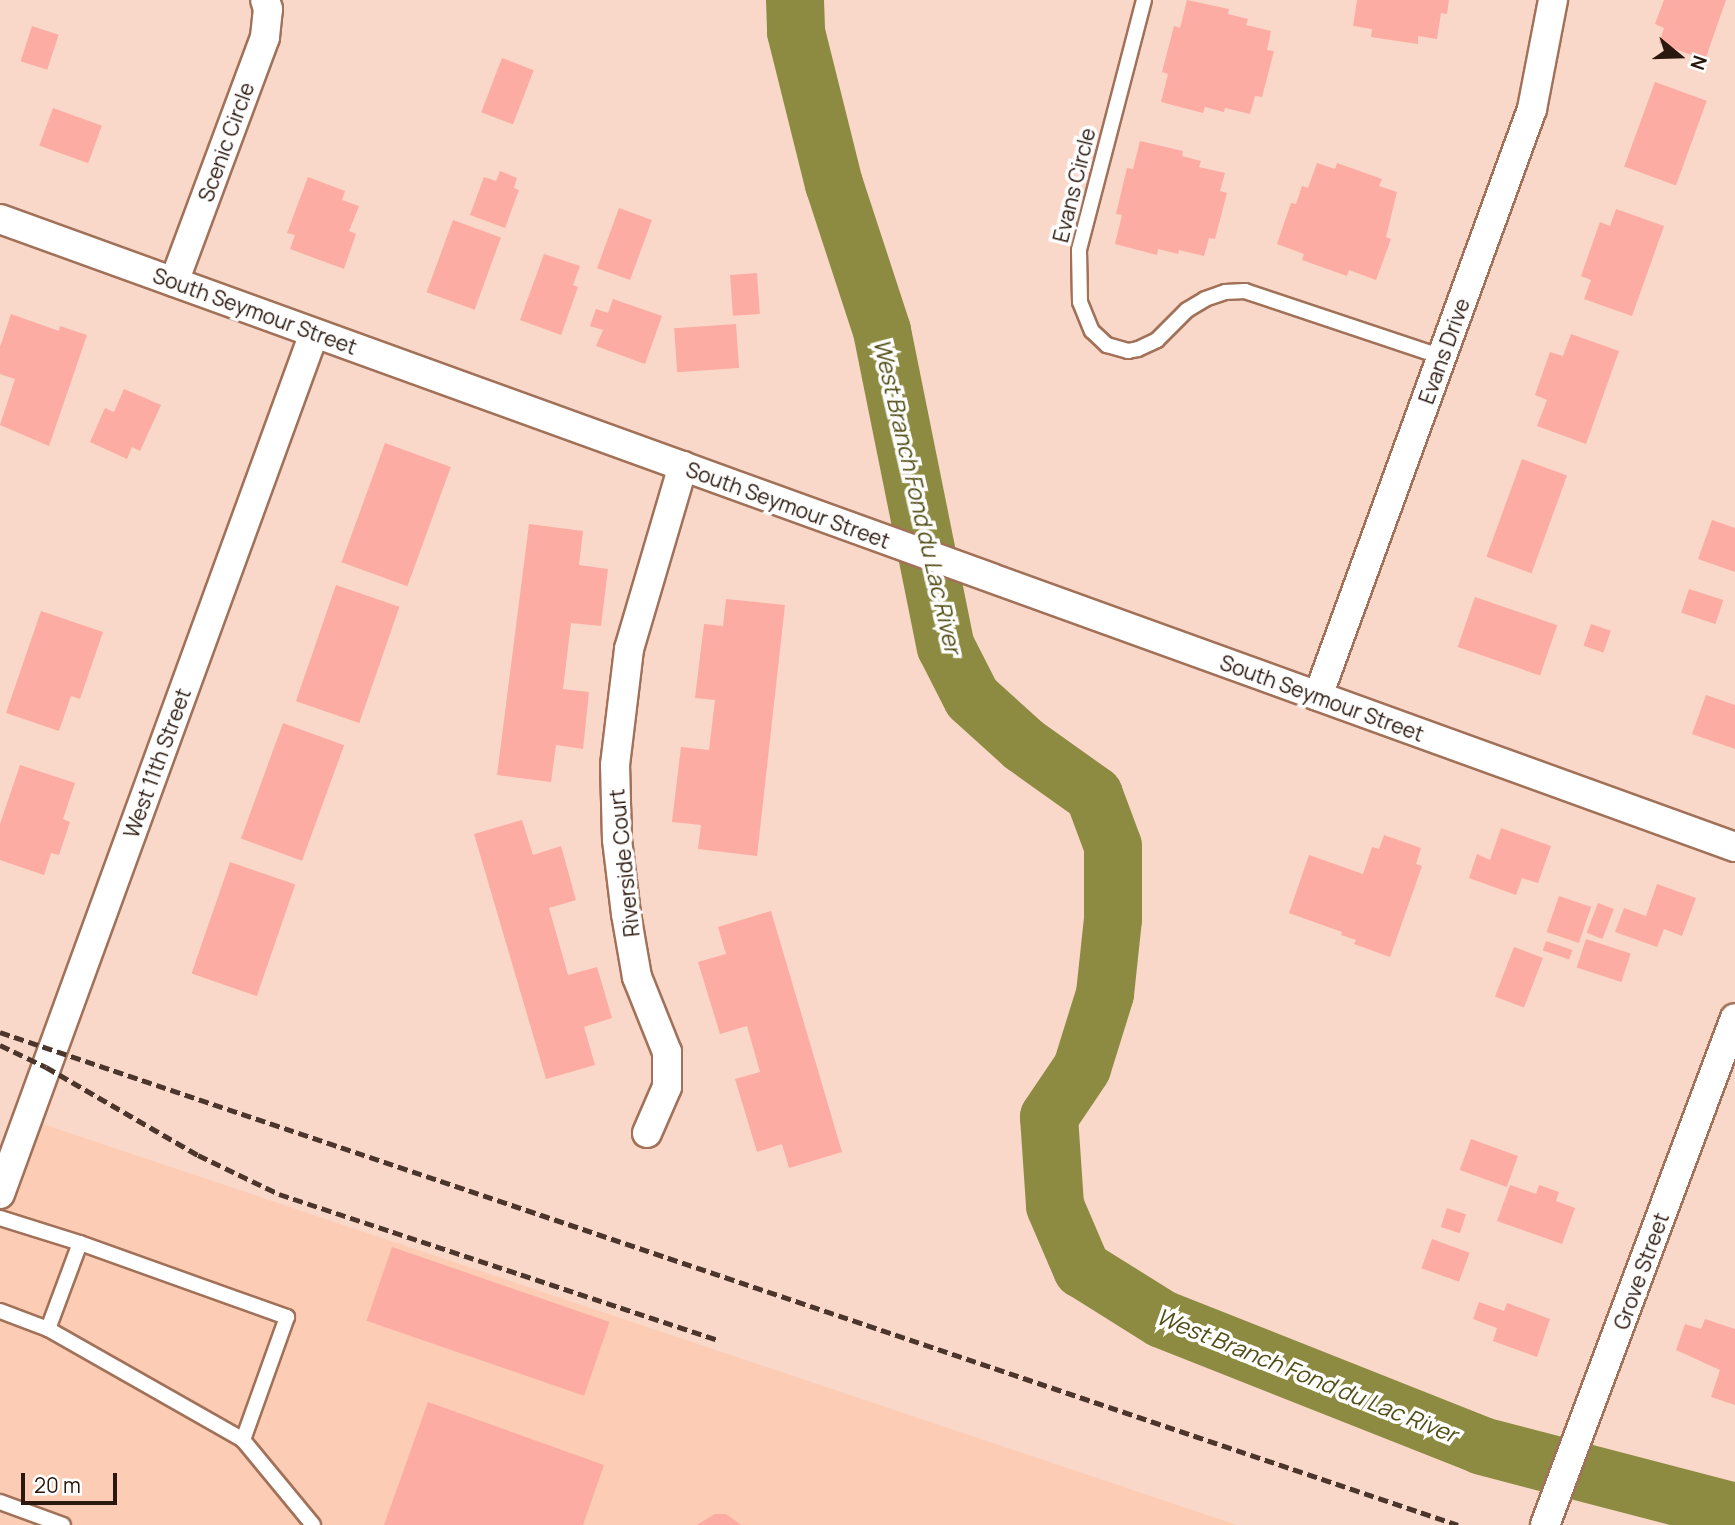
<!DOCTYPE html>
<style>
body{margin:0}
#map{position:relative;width:1735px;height:1525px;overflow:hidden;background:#f9d8c9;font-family:Manrope,sans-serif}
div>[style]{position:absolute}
.built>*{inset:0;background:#fdccb4}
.river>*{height:58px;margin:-29px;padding:0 29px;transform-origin:29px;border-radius:29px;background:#8d8b41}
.building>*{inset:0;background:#fcaca2;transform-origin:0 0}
.roads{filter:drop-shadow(2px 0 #a17159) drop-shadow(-2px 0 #a17159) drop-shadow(0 2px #a17159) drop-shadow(0 -2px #a17159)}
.service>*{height:14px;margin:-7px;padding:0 7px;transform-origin:7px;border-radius:7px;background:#fff}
.minor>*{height:28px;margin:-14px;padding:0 14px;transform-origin:14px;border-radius:14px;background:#fff}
.rail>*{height:5px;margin-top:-2.5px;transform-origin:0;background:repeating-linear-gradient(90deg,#4c362c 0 10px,transparent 0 15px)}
span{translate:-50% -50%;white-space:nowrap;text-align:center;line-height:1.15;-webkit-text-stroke:7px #fff;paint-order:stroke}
.street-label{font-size:21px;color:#2a170e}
.water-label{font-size:23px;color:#504d15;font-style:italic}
.north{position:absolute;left:1644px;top:21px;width:70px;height:70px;-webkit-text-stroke:5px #fff;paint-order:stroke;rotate:109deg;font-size:19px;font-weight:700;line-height:28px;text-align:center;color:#2a170e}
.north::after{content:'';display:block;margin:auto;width:24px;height:32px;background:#2a170e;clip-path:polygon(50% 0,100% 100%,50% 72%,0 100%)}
.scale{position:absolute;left:21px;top:1473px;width:96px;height:32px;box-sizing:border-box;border:4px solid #2a170e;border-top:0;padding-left:9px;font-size:21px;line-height:24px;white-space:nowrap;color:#2a170e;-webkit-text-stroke:5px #fff;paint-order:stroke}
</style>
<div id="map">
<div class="built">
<div style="clip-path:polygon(28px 1119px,1237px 1525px,0 1525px,0 1194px)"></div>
</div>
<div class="river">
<div style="left:795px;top:0;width:32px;rotate:88deg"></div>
<div style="left:796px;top:32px;width:157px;rotate:76deg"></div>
<div style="left:834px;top:184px;width:155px;rotate:71.9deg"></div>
<div style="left:882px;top:331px;width:322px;rotate:78.6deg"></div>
<div style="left:946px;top:647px;width:57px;rotate:63deg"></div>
<div style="left:972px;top:698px;width:70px;rotate:42.1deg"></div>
<div style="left:1024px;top:745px;width:86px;rotate:35.5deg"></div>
<div style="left:1094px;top:795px;width:54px;rotate:69.6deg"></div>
<div style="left:1113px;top:846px;width:73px;rotate:90deg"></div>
<div style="left:1113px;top:919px;width:75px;rotate:96.1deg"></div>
<div style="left:1105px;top:994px;width:77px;rotate:107.3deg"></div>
<div style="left:1082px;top:1068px;width:59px;rotate:124deg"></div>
<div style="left:1049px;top:1117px;width:89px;rotate:86.1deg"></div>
<div style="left:1055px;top:1206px;width:69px;rotate:66.8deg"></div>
<div style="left:1082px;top:1269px;width:94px;rotate:32deg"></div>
<div style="left:1162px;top:1319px;width:344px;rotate:21.6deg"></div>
<div style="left:1482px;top:1446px;width:261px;rotate:14.6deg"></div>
</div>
<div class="building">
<div style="clip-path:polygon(1187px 0,1229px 9px,1228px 14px,1248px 19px,1246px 25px,1271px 31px,1267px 50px,1274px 51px,1262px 97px,1255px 96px,1250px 114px,1225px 108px,1224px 112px,1205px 107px,1203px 113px,1161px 102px,1168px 74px,1162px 72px,1174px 26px,1180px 28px)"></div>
<div style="clip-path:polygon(1357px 0,1449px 0,1447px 14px,1441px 13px,1437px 39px,1418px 36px,1418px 44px,1371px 37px,1372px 29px,1353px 26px)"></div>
<div style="clip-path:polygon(1664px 0,1726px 0,1705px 60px,1659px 43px,1664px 28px,1655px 24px)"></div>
<div style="left:32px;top:26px;width:28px;height:37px;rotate:18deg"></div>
<div style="left:502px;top:58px;width:34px;height:58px;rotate:21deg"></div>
<div style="left:1655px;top:82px;width:55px;height:90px;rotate:20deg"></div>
<div style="left:53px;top:108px;width:52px;height:40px;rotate:20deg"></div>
<div style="clip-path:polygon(1140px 141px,1183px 151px,1182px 156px,1201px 161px,1199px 167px,1225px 173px,1220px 191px,1227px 193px,1215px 239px,1209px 238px,1204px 256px,1179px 250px,1178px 254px,1158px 249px,1157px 255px,1115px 244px,1122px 215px,1116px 214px,1127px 168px,1133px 169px)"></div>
<div style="clip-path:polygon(1317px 163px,1335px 169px,1337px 163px,1382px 179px,1379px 186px,1397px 192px,1386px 237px,1391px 239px,1376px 280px,1349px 270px,1347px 276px,1302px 260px,1304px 254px,1277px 244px,1291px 203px,1296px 204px,1302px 186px,1308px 188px)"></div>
<div style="clip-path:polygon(500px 171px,517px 178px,514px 188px,519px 190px,505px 228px,470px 215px,484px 177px,496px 181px)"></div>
<div style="clip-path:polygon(308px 177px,345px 191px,342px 200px,359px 206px,349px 231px,356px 234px,344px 269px,290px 249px,295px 235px,287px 233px)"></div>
<div style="left:619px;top:208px;width:35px;height:64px;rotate:20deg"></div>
<div style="clip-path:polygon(1616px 209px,1664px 226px,1632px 316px,1584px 299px,1591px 280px,1581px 276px,1600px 222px,1610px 226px)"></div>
<div style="left:453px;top:220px;width:51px;height:77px;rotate:20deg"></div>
<div style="clip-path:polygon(544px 254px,580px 266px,573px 285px,578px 287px,561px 335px,520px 320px)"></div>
<div style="left:757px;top:273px;width:41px;height:27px;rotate:86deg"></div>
<div style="clip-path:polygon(613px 299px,662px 316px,645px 364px,596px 346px,603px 330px,590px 326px,596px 309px,608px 313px)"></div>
<div style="clip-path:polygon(11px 314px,59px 331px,60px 326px,87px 335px,49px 446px,0 425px,15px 379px,0 374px,0 347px)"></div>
<div style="left:736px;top:324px;width:44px;height:62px;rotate:86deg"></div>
<div style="clip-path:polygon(1571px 334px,1619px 351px,1586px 444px,1537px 426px,1547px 400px,1535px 395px,1550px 352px,1563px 356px)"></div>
<div style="clip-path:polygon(124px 389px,161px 405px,140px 451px,132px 447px,127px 459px,90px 442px,105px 408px,114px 412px)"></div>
<div style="left:385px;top:443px;width:70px;height:127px;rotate:20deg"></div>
<div style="left:1522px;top:459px;width:48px;height:104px;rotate:20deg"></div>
<div style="clip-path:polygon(1712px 520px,1735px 528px,1735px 572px,1698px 559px)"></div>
<div style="clip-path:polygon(529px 524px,583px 531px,579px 565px,608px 569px,601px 626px,571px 623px,563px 689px,589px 692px,583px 749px,556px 745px,551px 782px,497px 775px)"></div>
<div style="left:336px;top:585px;width:67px;height:123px;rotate:19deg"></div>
<div style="left:1689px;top:589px;width:36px;height:25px;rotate:18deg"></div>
<div style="left:1475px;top:597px;width:87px;height:53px;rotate:19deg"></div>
<div style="clip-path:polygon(726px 599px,785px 605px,757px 856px,698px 849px,701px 825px,672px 822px,681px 747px,709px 750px,715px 700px,695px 698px,704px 624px,723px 626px)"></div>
<div style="clip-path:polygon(41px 611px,103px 632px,80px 699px,71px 696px,59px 731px,6px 713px)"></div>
<div style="left:1591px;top:624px;width:21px;height:23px;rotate:19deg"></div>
<div style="clip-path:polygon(1706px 695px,1735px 705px,1735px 749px,1692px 734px)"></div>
<div style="left:283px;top:723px;width:65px;height:123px;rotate:20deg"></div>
<div style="clip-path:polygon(20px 765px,75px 783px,63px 819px,70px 822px,59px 855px,51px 853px,44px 875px,0 860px,0 824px)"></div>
<div style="clip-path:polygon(522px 820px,533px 855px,561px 846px,576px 900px,549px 908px,568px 975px,597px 967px,612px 1018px,584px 1027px,595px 1065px,546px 1079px,474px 834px)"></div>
<div style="clip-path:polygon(1501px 828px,1551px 846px,1538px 883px,1522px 878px,1516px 895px,1469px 878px,1477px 854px,1490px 860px)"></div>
<div style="clip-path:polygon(1384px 835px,1421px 848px,1416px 864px,1422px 866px,1390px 957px,1354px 944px,1356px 940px,1341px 935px,1342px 932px,1289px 913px,1309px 855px,1363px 874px,1372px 847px,1379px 849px)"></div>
<div style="left:230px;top:862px;width:69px;height:118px;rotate:19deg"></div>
<div style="clip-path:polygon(1657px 884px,1696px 898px,1682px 936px,1664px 929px,1657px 947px,1615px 932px,1624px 908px,1646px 916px)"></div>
<div style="left:1559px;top:896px;width:34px;height:38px;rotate:19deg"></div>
<div style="left:1598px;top:903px;width:17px;height:32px;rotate:21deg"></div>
<div style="clip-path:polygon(771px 911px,842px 1152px,789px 1168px,782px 1144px,757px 1152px,735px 1079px,760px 1072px,747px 1026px,720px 1034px,698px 962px,726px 954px,718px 927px)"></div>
<div style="left:1586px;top:939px;width:47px;height:30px;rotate:18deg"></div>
<div style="left:1546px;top:941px;width:28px;height:10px;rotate:19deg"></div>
<div style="left:1514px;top:947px;width:31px;height:53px;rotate:21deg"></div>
<div style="left:1471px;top:1139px;width:50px;height:33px;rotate:20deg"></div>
<div style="clip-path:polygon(1510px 1185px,1536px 1194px,1539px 1185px,1559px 1192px,1556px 1201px,1575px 1208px,1562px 1244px,1497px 1221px)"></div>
<div style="left:1447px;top:1208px;width:20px;height:20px;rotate:18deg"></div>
<div style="left:1432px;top:1239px;width:40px;height:31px;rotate:20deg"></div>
<div style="left:392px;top:1247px;width:230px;height:78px;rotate:19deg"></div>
<div style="clip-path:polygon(1479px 1302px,1504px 1311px,1507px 1303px,1550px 1319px,1537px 1357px,1493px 1341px,1497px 1328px,1473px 1319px)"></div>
<div style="clip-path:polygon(1705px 1319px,1735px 1329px,1735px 1405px,1711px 1397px,1720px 1370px,1676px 1350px,1685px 1324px,1701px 1329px)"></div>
<div style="clip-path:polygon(428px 1402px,604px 1465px,583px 1525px,384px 1525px)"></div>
<div style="clip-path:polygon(715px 1514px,726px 1514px,741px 1525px,697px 1525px)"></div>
</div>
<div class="roads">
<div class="service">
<div style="left:1144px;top:0;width:258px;rotate:104.6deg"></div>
<div style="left:1079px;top:250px;width:52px;rotate:88.9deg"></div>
<div style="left:1080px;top:302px;width:31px;rotate:68deg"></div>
<div style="left:1092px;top:331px;width:21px;rotate:43deg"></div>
<div style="left:1107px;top:345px;width:22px;rotate:16deg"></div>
<div style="left:1128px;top:351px;width:10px;rotate:-11deg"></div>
<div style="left:1138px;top:349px;width:21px;rotate:-25deg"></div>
<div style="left:1157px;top:340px;width:42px;rotate:-45deg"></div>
<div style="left:1187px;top:310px;width:21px;rotate:-31deg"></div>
<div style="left:1205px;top:299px;width:21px;rotate:-19deg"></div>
<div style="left:1225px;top:292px;width:20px;rotate:-3deg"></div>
<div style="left:1245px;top:291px;width:208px;rotate:18.5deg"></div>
<div style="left:0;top:1218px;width:84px;rotate:17.4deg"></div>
<div style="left:80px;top:1243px;width:92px;rotate:110.4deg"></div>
<div style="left:48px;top:1329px;width:51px;rotate:-159.4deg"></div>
<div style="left:80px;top:1243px;width:220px;rotate:19.7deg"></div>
<div style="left:287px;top:1317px;width:131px;rotate:109.7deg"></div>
<div style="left:48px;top:1329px;width:224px;rotate:29.6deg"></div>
<div style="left:243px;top:1440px;width:110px;rotate:50.5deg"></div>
<div style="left:0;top:1502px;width:67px;rotate:20.1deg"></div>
</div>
<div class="minor">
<div style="left:0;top:219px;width:1845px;rotate:19.9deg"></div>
<div style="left:174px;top:282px;width:261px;rotate:-69.6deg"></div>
<div style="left:265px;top:37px;width:28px;rotate:-84deg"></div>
<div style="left:268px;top:9px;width:9px;rotate:-108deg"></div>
<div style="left:1318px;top:696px;width:625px;rotate:-69.97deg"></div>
<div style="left:1532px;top:109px;width:111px;rotate:-79.1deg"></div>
<div style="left:647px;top:1133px;width:50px;rotate:-66.5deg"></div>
<div style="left:667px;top:1087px;width:35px;rotate:-90deg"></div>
<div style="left:667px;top:1052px;width:81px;rotate:-111.8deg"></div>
<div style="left:637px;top:977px;width:64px;rotate:-99.9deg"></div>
<div style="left:626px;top:914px;width:75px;rotate:-96.9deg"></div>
<div style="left:617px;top:840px;width:75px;rotate:-91.5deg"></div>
<div style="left:615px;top:765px;width:117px;rotate:-83.1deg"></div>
<div style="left:629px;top:649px;width:191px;rotate:-73.6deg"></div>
<div style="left:0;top:1194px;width:916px;rotate:-69.96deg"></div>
<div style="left:1545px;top:1525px;width:541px;rotate:-69.46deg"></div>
</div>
</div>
<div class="rail">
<div style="left:0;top:1032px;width:1539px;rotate:18.68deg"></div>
<div style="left:0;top:1045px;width:51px;rotate:25.6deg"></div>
<div style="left:46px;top:1067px;width:176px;rotate:30.1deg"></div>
<div style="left:198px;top:1155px;width:90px;rotate:25.7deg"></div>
<div style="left:279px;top:1194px;width:464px;rotate:18.4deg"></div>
</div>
<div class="street-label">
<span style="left:226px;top:142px;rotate:-70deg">Scenic Circle</span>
<span style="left:1074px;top:185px;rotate:-76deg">Evans Circle</span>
<span style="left:255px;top:311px;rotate:20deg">South Seymour Street</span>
<span style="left:1444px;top:351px;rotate:-70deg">Evans Drive</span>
<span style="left:788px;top:505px;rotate:20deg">South Seymour Street</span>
<span style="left:1322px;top:698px;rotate:20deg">South Seymour Street</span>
<span style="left:157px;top:763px;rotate:-70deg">West 11th Street</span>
<span style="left:624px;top:863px;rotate:-96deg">Riverside Court</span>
<span style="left:1641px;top:1271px;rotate:-70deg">Grove Street</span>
</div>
<div class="water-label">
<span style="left:918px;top:496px;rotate:77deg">West Branch Fond du Lac River</span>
<span style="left:1307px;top:1375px;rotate:22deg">West Branch Fond du Lac River</span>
</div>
<div class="north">N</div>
<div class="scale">20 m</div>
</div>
